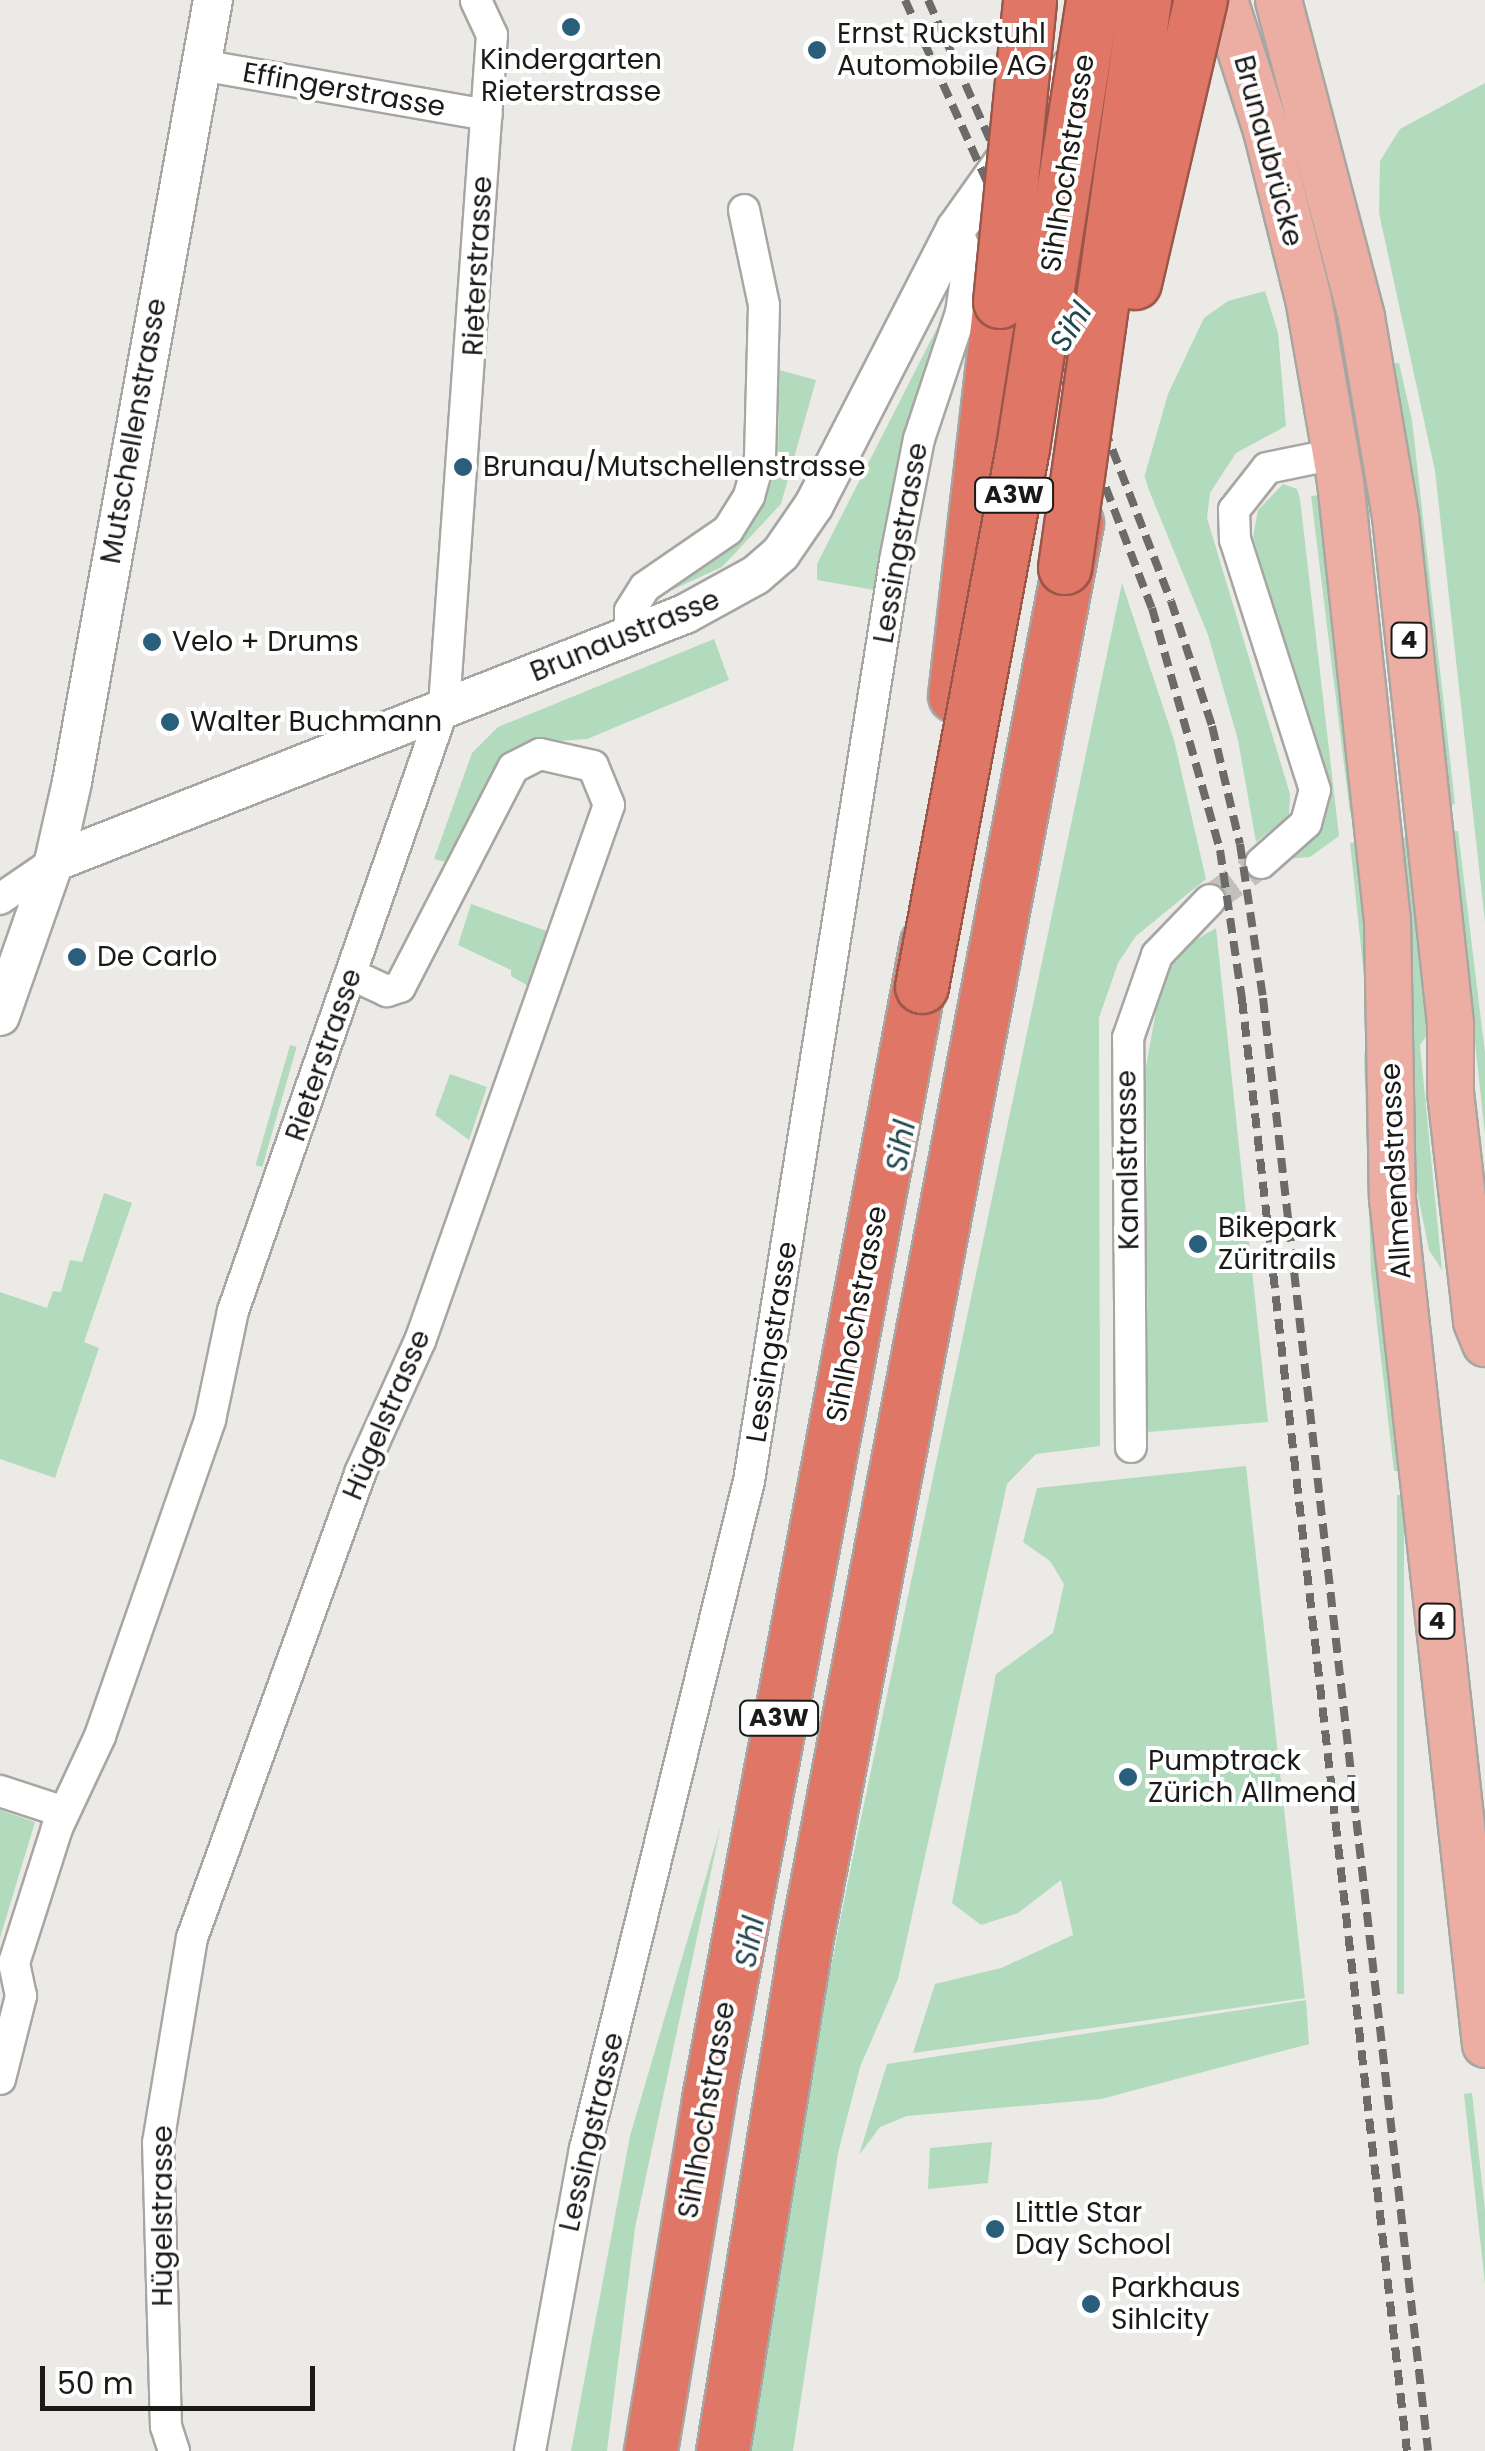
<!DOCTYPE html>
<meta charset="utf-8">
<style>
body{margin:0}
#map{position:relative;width:1485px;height:2451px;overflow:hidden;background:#ebeae6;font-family:Poppins,sans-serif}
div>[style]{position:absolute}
.green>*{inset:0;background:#b2dbbd;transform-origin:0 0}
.pier>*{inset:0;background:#ebeae6}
.minor-tunnel>*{height:30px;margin-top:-15px;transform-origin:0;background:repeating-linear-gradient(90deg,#c1c0bd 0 30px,transparent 0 45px)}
.roads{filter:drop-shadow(2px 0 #a7a6a2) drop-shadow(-2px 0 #a7a6a2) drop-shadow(0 2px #a7a6a2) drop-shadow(0 -2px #a7a6a2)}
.minor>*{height:30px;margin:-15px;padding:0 15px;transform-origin:15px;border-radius:15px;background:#fff}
.tertiary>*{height:38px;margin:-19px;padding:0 19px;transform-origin:19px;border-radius:19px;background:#fff}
.primary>*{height:45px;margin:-22.5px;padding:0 22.5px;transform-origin:22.5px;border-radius:22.5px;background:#ecada3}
.motorway>*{height:52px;margin:-26px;padding:0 26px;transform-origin:26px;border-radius:26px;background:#e07665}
.rail>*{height:8px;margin-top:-4px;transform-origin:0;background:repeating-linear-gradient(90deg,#6c6b69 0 15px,transparent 0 23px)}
.bridges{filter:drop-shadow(2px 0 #9b564a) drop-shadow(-2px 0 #9b564a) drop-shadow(0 2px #9b564a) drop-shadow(0 -2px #9b564a)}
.motorway-bridge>*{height:52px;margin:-26px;padding:0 26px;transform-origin:26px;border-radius:26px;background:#e07665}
.dots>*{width:28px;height:28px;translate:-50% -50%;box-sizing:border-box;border:5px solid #fff;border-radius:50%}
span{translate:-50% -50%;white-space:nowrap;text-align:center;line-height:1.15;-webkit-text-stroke:8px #fff;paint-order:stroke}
.shield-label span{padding:2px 8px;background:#fff;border:2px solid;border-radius:8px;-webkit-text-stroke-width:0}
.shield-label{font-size:25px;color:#1b1a19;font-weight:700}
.poi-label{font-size:28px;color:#1b1a19}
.left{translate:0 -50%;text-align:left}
.street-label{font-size:28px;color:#1b1a19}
.water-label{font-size:30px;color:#224950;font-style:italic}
.scale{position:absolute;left:40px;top:2366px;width:275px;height:45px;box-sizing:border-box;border:5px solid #1b1a19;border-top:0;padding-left:12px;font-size:30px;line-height:35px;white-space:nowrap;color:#1b1a19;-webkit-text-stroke:8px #fff;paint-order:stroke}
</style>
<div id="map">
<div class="green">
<div style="clip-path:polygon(1485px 83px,1485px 922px,1435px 471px,1379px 213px,1380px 161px,1400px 129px)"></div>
<div style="clip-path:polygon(1265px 291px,1278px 333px,1286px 426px,1236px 453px,1210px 493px,1207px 518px,1290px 794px,1289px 816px,1256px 842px,1238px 740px,1208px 635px,1144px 478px,1168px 394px,1204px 318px,1228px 301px)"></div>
<div style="clip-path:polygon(937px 328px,893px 490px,880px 591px,817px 580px,817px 564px)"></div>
<div style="clip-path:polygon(1390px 363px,1399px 363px,1412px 420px,1455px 804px,1447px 805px)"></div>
<div style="clip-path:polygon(779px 370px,816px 380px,781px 504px,722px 567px,663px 594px,738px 540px,763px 506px,778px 464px)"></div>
<div style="clip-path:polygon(1283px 484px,1297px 489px,1300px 499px,1339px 836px,1310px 857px,1286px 859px,1317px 834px,1331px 795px,1253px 537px,1258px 510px)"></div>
<div style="left:1362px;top:489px;width:8px;height:322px"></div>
<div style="left:1319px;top:495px;width:319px;height:8px;rotate:83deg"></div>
<div style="clip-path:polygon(1122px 583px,1174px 740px,1206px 879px,1136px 936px,1118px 963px,1099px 1018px,1100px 1446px,1036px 1454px,1007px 1484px,898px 1979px,860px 2067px,838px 2153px,793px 2451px,751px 2451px,770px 2249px)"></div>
<div style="clip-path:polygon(714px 639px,729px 680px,587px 739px,530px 743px,450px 863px,434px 859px,472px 753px,498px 727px)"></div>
<div style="clip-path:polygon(1452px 831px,1458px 831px,1485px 1053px,1485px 1135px)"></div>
<div style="clip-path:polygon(1401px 838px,1407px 838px,1432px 1028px,1420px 1045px,1442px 1270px,1429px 1250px,1411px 1161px,1409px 931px)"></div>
<div style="left:1359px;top:842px;width:145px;height:9px;rotate:84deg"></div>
<div style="clip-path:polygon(471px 904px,552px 933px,530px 987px,511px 976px,511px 970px,458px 945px)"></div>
<div style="clip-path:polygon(1216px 928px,1268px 1422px,1148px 1432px,1146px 1067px,1160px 988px,1180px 949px)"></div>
<div style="left:290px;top:1045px;width:7px;height:125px;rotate:16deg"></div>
<div style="clip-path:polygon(1364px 1053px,1372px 1054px,1401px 1471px,1394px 1471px,1371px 1272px)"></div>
<div style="clip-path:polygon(450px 1074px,487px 1087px,469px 1140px,435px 1115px)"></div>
<div style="clip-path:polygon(104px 1193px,132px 1203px,84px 1342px,99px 1348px,55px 1478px,0 1459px,0 1292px,47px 1308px,53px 1291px,61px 1292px,70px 1260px,82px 1262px)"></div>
<div style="clip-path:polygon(1246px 1466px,1305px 1998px,913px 2053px,935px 1984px,1001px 1968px,1073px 1935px,1061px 1880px,1018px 1913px,981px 1925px,952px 1903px,996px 1674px,1053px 1633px,1064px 1584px,1050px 1561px,1023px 1542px,1037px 1488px)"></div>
<div style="left:1397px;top:1495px;width:7px;height:499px"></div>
<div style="clip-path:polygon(0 1810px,35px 1822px,0 1938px)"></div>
<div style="clip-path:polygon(721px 1825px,635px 2228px,607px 2451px,571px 2451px,630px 2136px)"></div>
<div style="clip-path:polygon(1306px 2000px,1309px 2044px,1101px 2099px,907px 2116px,880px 2127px,859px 2155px,887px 2064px)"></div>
<div style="clip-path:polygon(1472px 2093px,1485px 2210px,1485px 2284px,1464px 2094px)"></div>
<div style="clip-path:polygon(992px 2142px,988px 2183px,928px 2189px,930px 2148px)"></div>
</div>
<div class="pier">
<div style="clip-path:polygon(1279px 0,1317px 0,1380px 218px,1267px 295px,1207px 71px,1132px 446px,1148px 486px,1125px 574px,1112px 546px,775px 2250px,751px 2451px,620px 2451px,673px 2116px,838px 1248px,945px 537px,986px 341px,1103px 146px)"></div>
</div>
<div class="minor-tunnel">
<div style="left:1210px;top:900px;width:63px;rotate:-36deg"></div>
</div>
<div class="roads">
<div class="minor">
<div style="left:201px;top:65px;width:290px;rotate:9.9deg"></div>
<div style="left:630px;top:635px;width:24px;rotate:-90deg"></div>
<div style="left:630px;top:611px;width:28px;rotate:-58deg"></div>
<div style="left:645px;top:587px;width:101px;rotate:-34.5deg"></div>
<div style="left:728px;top:530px;width:40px;rotate:-58deg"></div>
<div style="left:749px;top:496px;width:40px;rotate:-74deg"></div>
<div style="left:760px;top:458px;width:153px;rotate:-88.5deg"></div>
<div style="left:764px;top:305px;width:97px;rotate:-101.9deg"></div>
<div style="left:1261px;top:863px;width:60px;rotate:-41.6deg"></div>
<div style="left:1306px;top:823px;width:34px;rotate:-75deg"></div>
<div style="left:1315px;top:790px;width:262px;rotate:-107.7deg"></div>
<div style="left:1235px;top:540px;width:30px;rotate:-92deg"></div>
<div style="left:1234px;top:510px;width:53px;rotate:-51.8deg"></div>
<div style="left:1267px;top:468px;width:69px;rotate:-11.6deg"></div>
<div style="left:0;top:899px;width:65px;rotate:-34.4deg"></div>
<div style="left:1131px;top:1447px;width:409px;rotate:-90.4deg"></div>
<div style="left:1128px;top:1038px;width:88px;rotate:-70.7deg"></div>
<div style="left:1157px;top:955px;width:76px;rotate:-46.1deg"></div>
<div style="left:0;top:1791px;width:67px;rotate:18.2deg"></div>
<div style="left:0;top:2079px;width:86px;rotate:-75.8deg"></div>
<div style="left:21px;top:1996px;width:34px;rotate:-102deg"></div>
<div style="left:14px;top:1963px;width:142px;rotate:-72.3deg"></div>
<div style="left:57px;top:1828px;width:102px;rotate:-64.9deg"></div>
<div style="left:100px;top:1736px;width:335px;rotate:-70.8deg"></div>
<div style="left:210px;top:1420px;width:111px;rotate:-78.1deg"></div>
<div style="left:233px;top:1311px;width:641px;rotate:-70.77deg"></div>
<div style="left:444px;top:706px;width:673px;rotate:-85.91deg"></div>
<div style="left:492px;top:35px;width:38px;rotate:-115deg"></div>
<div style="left:174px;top:2451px;width:25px;rotate:-108deg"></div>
<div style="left:166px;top:2427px;width:284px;rotate:-91.6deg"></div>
<div style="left:158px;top:2143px;width:208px;rotate:-80.6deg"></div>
<div style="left:192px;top:1938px;width:494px;rotate:-70.1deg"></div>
<div style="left:360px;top:1473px;width:145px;rotate:-65.6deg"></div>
<div style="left:420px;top:1341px;width:568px;rotate:-70.58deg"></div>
<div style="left:609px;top:805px;width:42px;rotate:-112.3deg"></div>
<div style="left:593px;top:766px;width:54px;rotate:-167.2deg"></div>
<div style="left:540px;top:754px;width:30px;rotate:153deg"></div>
<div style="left:513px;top:768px;width:246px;rotate:117.3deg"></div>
<div style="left:400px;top:987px;width:14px;rotate:163deg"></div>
<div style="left:387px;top:991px;width:40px;rotate:-155deg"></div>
<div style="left:530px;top:2451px;width:307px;rotate:-79.7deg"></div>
<div style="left:585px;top:2149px;width:688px;rotate:-76.21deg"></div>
<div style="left:749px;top:1481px;width:932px;rotate:-80.98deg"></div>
<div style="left:895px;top:561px;width:124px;rotate:-78.9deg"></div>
<div style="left:919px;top:439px;width:133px;rotate:-71.6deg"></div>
<div style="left:961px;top:313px;width:56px;rotate:-81.7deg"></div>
<div style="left:969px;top:258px;width:32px;rotate:-114deg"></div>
</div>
<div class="tertiary">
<div style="left:54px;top:862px;width:678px;rotate:-21.46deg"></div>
<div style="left:685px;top:614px;width:81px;rotate:-28.8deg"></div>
<div style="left:756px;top:575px;width:33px;rotate:-41deg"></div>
<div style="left:781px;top:553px;width:58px;rotate:-55.5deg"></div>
<div style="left:814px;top:505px;width:310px;rotate:-62.8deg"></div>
<div style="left:956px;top:229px;width:199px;rotate:-54.6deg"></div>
<div style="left:1071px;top:67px;width:18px;rotate:-38deg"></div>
<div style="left:0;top:1016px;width:163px;rotate:-70.7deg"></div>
<div style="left:54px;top:862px;width:82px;rotate:-77.3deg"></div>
<div style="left:72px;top:782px;width:795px;rotate:-79.78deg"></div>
</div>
<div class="primary">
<div style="left:1224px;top:0;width:137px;rotate:72.1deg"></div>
<div style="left:1266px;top:130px;width:173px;rotate:76deg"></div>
<div style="left:1308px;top:298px;width:186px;rotate:80.1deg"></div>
<div style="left:1340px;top:481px;width:441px;rotate:83.9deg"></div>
<div style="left:1387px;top:919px;width:279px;rotate:89deg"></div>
<div style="left:1392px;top:1198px;width:851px;rotate:83.73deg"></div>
<div style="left:1278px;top:0;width:328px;rotate:75.3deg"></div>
<div style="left:1361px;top:317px;width:202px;rotate:80.3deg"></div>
<div style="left:1395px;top:516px;width:510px;rotate:83.81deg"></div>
<div style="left:1450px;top:1023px;width:69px;rotate:90deg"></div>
<div style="left:1450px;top:1092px;width:230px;rotate:83.5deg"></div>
<div style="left:1476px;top:1321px;width:24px;rotate:68deg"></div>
</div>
<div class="motorway">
<div style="left:955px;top:696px;width:397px;rotate:-83.5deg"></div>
<div style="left:651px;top:2451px;width:357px;rotate:-80.6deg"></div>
<div style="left:709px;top:2099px;width:1176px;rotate:-79.32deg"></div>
<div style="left:723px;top:2451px;width:520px;rotate:-80.7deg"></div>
<div style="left:807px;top:1938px;width:1440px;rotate:-79.19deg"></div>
</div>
</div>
<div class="rail">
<div style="left:905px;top:0;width:228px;rotate:65.7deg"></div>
<div style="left:999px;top:208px;width:428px;rotate:69.1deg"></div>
<div style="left:1152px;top:608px;width:251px;rotate:74.3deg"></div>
<div style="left:1220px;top:850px;width:151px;rotate:81.6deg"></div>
<div style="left:1242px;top:999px;width:1461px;rotate:83.52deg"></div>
<div style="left:928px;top:0;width:210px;rotate:66.1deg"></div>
<div style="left:1013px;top:192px;width:438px;rotate:68.9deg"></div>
<div style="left:1171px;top:601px;width:132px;rotate:71.8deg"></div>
<div style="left:1212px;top:726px;width:121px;rotate:76.7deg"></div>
<div style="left:1240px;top:844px;width:156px;rotate:81.5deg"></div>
<div style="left:1263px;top:998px;width:1462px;rotate:83.52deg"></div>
</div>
<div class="bridges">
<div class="motorway-bridge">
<div style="left:1135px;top:283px;width:291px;rotate:-76.9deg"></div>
<div style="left:1000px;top:302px;width:303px;rotate:-84.3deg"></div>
<div style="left:1065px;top:568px;width:574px;rotate:-81.98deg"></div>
<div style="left:922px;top:987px;width:548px;rotate:-79.39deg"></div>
<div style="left:1023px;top:448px;width:453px;rotate:-81.1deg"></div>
</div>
</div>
<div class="dots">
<div style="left:571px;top:27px;background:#295f7a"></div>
<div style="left:817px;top:50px;background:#295f7a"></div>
<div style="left:463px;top:467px;background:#295f7a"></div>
<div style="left:152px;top:642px;background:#295f7a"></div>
<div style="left:170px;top:722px;background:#295f7a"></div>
<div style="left:77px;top:957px;background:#295f7a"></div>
<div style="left:1198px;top:1244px;background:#295f7a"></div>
<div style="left:1128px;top:1777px;background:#295f7a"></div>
<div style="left:995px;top:2229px;background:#295f7a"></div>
<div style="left:1091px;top:2304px;background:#295f7a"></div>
</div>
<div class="shield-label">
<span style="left:1014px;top:495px">A3W</span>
<span style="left:1409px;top:640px">4</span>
<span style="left:1437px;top:1621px">4</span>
<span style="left:779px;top:1718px">A3W</span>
</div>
<div class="poi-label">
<span class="left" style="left:837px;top:50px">Ernst Ruckstuhl<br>Automobile AG</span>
<span style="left:571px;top:76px">Kindergarten<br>Rieterstrasse</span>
<span class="left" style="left:483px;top:467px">Brunau/Mutschellenstrasse</span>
<span class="left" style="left:172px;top:642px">Velo + Drums</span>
<span class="left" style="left:190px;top:722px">Walter Buchmann</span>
<span class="left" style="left:97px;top:957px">De Carlo</span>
<span class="left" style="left:1218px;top:1244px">Bikepark<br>Züritrails</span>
<span class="left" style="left:1148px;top:1777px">Pumptrack<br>Zürich Allmend</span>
<span class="left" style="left:1015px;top:2229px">Little Star<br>Day School</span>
<span class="left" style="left:1111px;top:2304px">Parkhaus<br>Sihlcity</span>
</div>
<div class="street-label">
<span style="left:344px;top:90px;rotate:10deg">Effingerstrasse</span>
<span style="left:1268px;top:151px;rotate:75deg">Brunaubrücke</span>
<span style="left:1068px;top:163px;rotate:-81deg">Sihlhochstrasse</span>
<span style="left:478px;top:266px;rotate:-87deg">Rieterstrasse</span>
<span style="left:134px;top:431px;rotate:-80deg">Mutschellenstrasse</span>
<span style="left:901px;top:543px;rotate:-80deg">Lessingstrasse</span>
<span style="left:625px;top:636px;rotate:-22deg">Brunaustrasse</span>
<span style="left:324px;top:1055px;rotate:-71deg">Rieterstrasse</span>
<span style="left:1128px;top:1160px;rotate:-91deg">Kanalstrasse</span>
<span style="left:1396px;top:1171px;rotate:-93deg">Allmendstrasse</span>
<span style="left:857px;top:1314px;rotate:-79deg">Sihlhochstrasse</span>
<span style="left:772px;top:1342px;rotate:-81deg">Lessingstrasse</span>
<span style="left:387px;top:1415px;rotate:-67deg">Hügelstrasse</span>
<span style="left:707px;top:2110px;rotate:-80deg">Sihlhochstrasse</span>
<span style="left:592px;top:2132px;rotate:-77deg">Lessingstrasse</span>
<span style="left:163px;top:2216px;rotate:-90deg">Hügelstrasse</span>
</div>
<div class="water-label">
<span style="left:1071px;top:327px;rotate:-58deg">Sihl</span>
<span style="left:901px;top:1146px;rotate:-79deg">Sihl</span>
<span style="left:750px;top:1942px;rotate:-79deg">Sihl</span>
</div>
<div class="scale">50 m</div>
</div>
